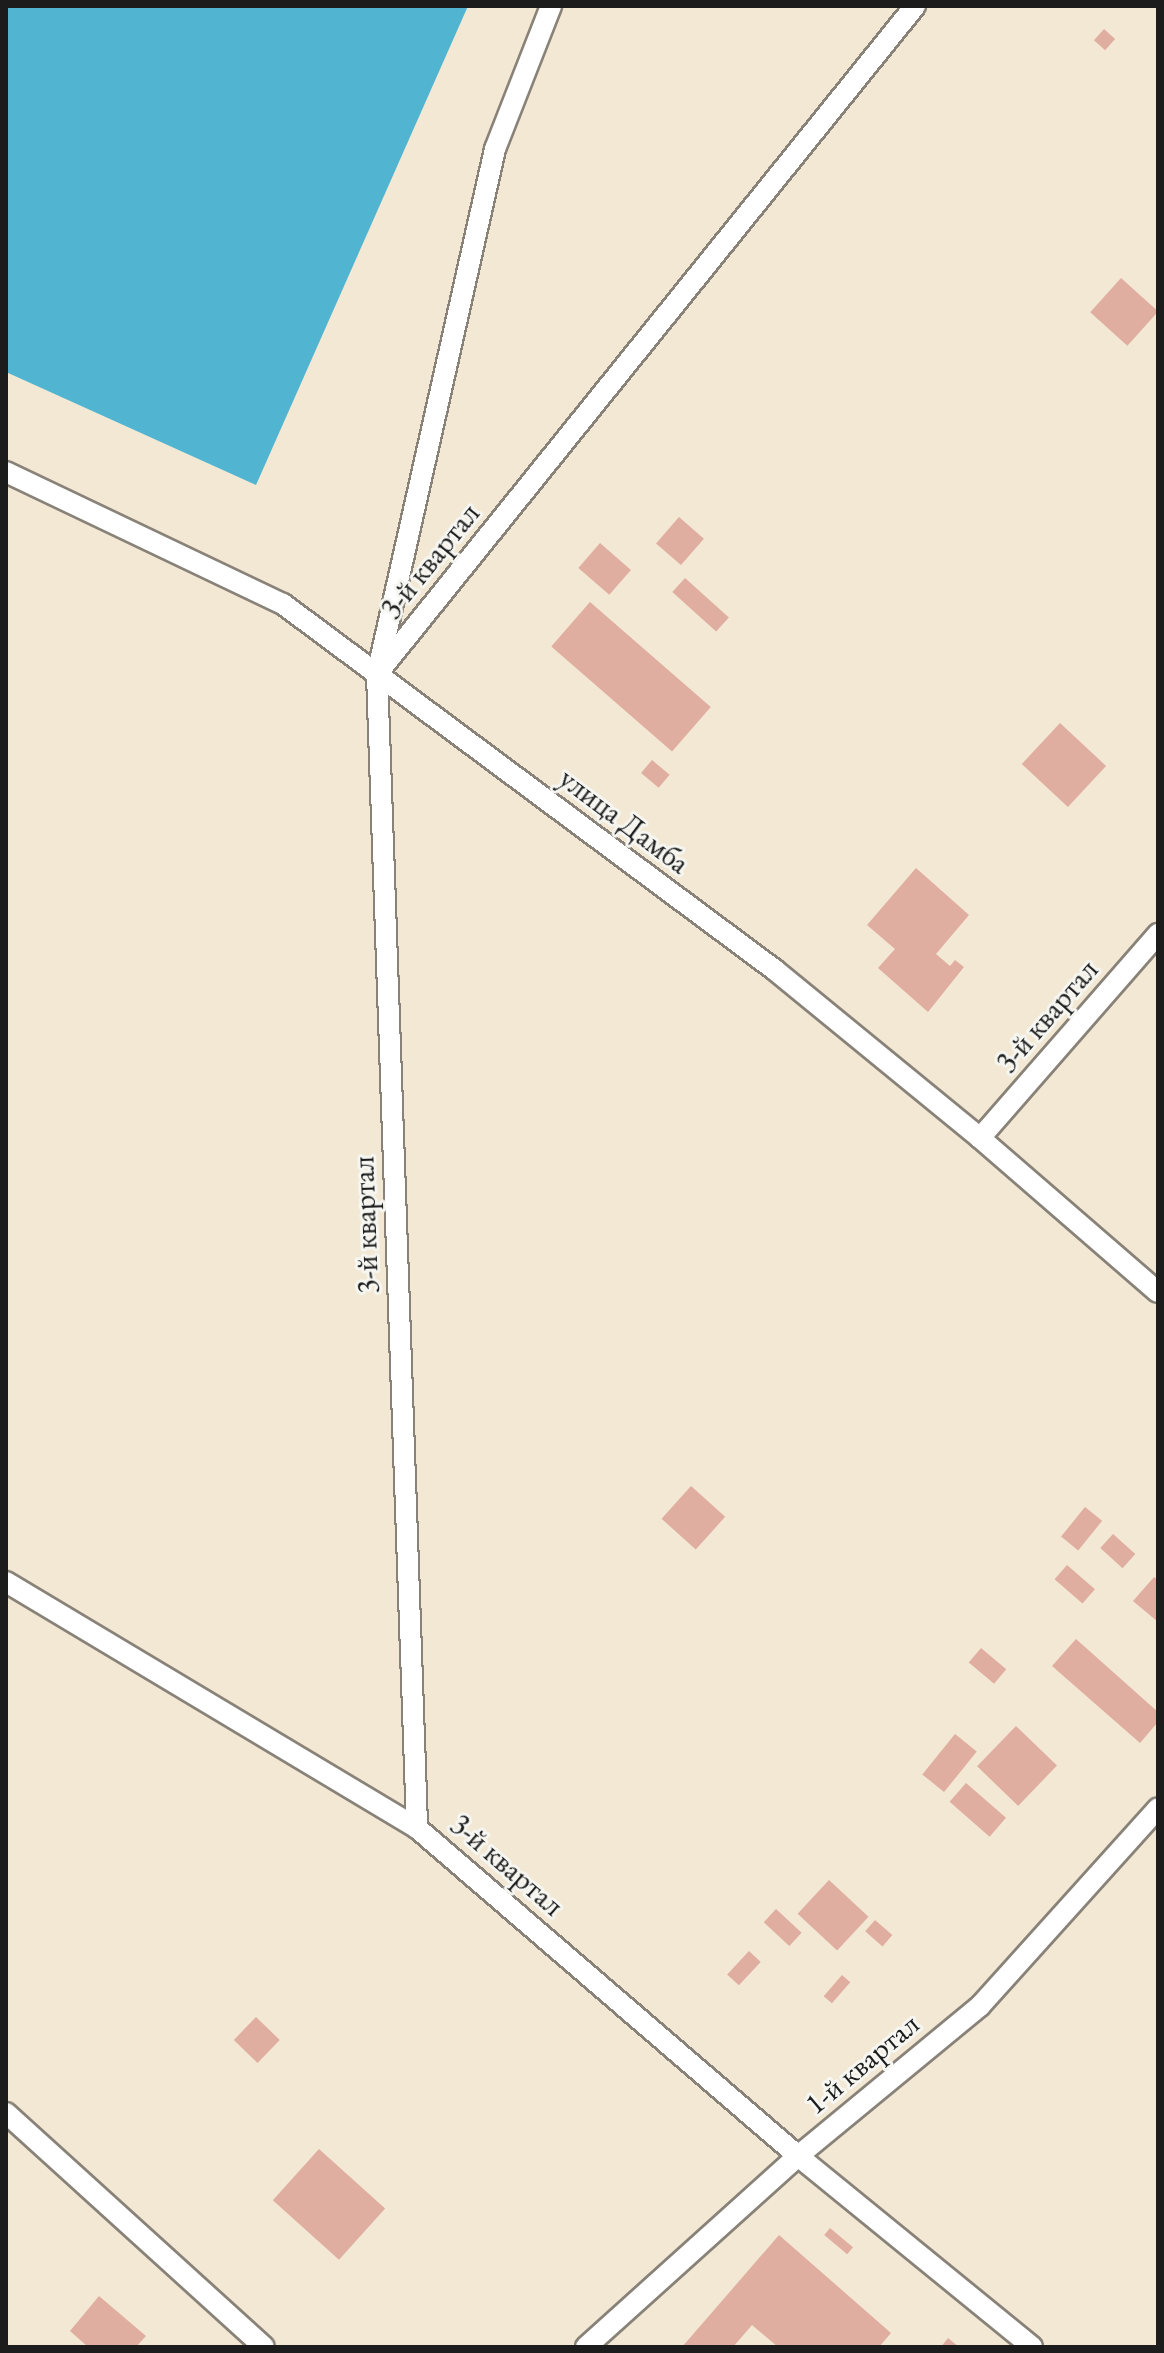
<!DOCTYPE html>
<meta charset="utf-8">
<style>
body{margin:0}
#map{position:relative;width:1164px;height:2353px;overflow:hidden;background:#f3e8d4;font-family:"EB Garamond",serif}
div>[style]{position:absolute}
.water>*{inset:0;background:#51b4d0}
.building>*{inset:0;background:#e0ada1;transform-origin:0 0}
.roads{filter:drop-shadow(2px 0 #888278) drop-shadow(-2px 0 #888278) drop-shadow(0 2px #888278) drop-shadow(0 -2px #888278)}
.service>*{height:20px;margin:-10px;padding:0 10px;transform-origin:10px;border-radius:10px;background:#fff}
span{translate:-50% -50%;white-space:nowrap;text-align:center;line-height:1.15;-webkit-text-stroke:6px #f6f6f2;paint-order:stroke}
.street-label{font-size:30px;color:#1c1c1c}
.frame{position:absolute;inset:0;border:8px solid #1c1c1c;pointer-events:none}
</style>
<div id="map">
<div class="water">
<div style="clip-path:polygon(6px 6px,468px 6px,256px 485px,6px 372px)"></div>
</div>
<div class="building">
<div style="left:1104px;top:29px;width:15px;height:15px;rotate:42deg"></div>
<div style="left:1121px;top:278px;width:50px;height:46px;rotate:42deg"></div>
<div style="left:679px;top:517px;width:33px;height:35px;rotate:41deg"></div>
<div style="left:600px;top:543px;width:41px;height:33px;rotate:41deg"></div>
<div style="left:685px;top:578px;width:59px;height:19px;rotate:42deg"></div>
<div style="left:590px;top:602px;width:160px;height:59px;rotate:41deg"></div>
<div style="left:1060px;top:723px;width:63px;height:56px;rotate:43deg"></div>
<div style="left:652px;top:760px;width:23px;height:17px;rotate:40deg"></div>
<div style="clip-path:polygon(916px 868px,969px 915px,936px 954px,950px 966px,955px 960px,964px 967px,928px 1012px,878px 968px,895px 949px,867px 925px)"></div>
<div style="left:691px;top:1486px;width:46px;height:44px;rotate:42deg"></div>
<div style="left:1085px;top:1507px;width:22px;height:38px;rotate:39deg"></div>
<div style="left:1113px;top:1534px;width:30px;height:19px;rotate:42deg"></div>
<div style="left:1067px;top:1565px;width:37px;height:19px;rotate:41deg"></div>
<div style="clip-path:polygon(1154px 1577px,1158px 1580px,1158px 1622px,1133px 1601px)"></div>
<div style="clip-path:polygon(1076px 1639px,1158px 1712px,1158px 1722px,1140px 1743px,1052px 1666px)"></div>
<div style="left:981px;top:1648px;width:33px;height:19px;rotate:40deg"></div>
<div style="left:1016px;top:1726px;width:57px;height:56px;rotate:44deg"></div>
<div style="left:955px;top:1734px;width:28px;height:52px;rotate:39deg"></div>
<div style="left:966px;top:1783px;width:53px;height:25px;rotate:41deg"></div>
<div style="left:829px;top:1880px;width:54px;height:46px;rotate:43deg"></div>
<div style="left:776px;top:1909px;width:35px;height:18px;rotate:43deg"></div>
<div style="left:875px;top:1920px;width:23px;height:15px;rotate:41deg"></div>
<div style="left:749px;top:1951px;width:16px;height:32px;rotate:43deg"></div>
<div style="left:842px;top:1975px;width:11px;height:28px;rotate:41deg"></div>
<div style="left:256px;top:2017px;width:33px;height:32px;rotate:44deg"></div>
<div style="left:319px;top:2149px;width:89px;height:69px;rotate:42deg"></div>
<div style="left:830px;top:2228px;width:30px;height:9px;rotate:40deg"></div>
<div style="clip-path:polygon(779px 2235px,891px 2333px,879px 2347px,778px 2347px,752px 2325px,733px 2347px,682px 2347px)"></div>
<div style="clip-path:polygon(99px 2296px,146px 2336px,136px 2347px,88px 2347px,70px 2331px)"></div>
<div style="clip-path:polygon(948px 2338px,959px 2347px,941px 2347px)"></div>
</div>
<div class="roads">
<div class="service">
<div style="left:915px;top:6px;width:858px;rotate:128.85deg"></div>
<div style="left:377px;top:674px;width:1155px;rotate:88.01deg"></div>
<div style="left:417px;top:1828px;width:503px;rotate:40.72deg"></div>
<div style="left:798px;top:2156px;width:302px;rotate:39.2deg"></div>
<div style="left:6px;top:472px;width:307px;rotate:25.5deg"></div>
<div style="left:283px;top:604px;width:613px;rotate:36.65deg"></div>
<div style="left:775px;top:970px;width:265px;rotate:39.3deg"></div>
<div style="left:980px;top:1138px;width:235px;rotate:40.9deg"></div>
<div style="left:378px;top:670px;width:534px;rotate:-77.34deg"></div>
<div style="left:495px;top:149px;width:154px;rotate:-68.6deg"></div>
<div style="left:980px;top:1138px;width:271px;rotate:-48.9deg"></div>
<div style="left:6px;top:1582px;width:479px;rotate:30.9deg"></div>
<div style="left:6px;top:2113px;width:348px;rotate:42.2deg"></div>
<div style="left:586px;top:2347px;width:285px;rotate:-42deg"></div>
<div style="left:798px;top:2156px;width:236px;rotate:-39.5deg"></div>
<div style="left:980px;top:2006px;width:266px;rotate:-48deg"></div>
</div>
</div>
<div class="street-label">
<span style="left:430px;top:561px;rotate:-51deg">3-й квартал</span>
<span style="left:624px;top:821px;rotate:37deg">улица Дамба</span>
<span style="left:1047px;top:1016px;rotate:-49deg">3-й квартал</span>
<span style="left:366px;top:1225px;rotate:-92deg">3-й квартал</span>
<span style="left:507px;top:1865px;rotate:41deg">3-й квартал</span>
<span style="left:862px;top:2064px;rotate:-40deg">1-й квартал</span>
</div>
<div class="frame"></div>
</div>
